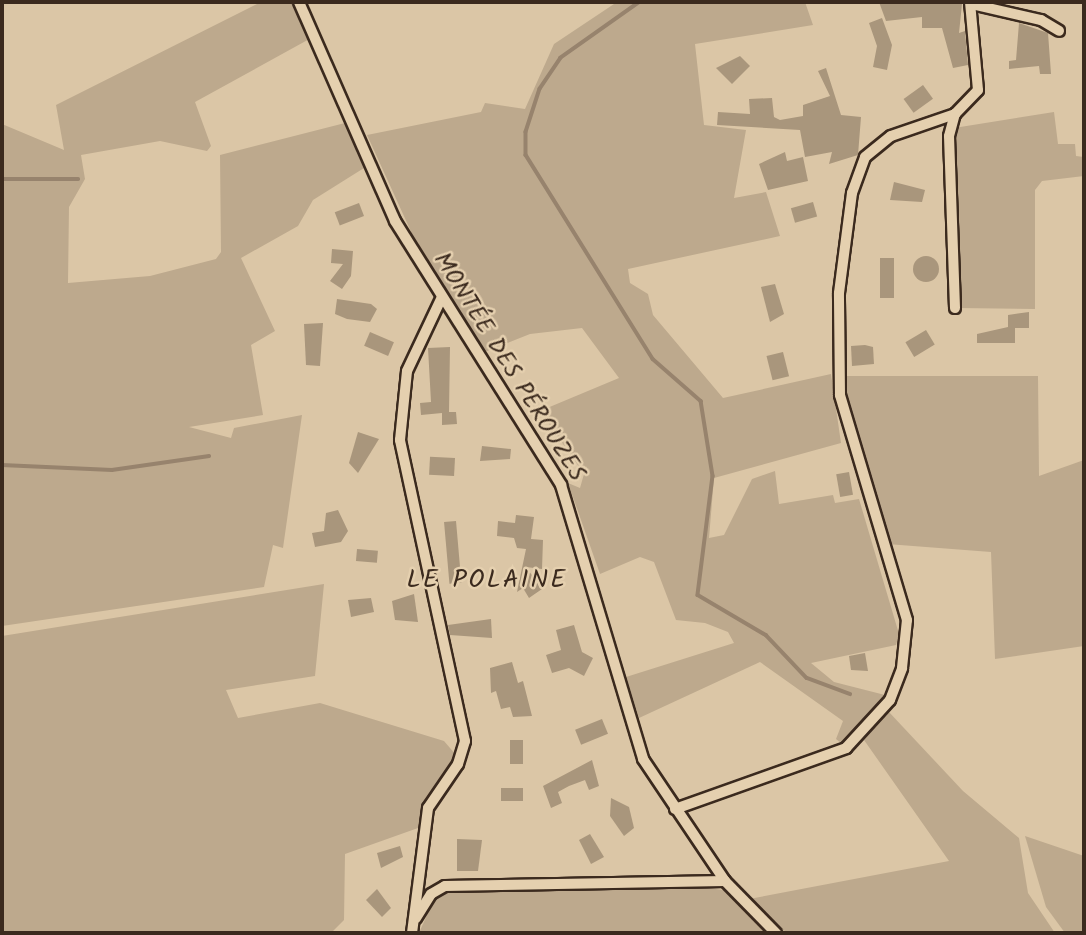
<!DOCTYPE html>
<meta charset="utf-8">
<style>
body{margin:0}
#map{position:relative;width:1086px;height:935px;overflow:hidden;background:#dbc6a6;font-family:Kalam,sans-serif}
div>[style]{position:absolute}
.green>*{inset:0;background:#bda98d}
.stream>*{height:3.5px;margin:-1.75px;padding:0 1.75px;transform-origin:1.75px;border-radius:1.75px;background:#97836d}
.building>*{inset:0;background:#a9967c;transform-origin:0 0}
.round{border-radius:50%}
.roads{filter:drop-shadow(2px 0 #3b2a1e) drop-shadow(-2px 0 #3b2a1e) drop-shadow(0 2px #3b2a1e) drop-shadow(0 -2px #3b2a1e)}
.street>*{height:10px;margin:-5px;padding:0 5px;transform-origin:5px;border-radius:5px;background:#e5d0af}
span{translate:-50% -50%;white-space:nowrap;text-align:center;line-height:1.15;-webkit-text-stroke:5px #e5d0af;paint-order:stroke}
.street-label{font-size:24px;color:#3b2a1e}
.neighbourhood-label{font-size:26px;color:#3b2a1e;letter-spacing:2px}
.frame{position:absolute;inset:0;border:4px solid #3b2a1e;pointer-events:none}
</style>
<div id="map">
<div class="green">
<div style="clip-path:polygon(261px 2px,294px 2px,313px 37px,195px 102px,211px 146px,207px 151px,160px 141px,81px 155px,85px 179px,69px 207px,68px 283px,150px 276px,216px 259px,221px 252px,220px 155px,345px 123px,364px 168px,313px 200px,298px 226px,241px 258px,275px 331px,251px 345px,263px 415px,189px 427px,231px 438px,234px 428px,302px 415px,283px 548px,273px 545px,264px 587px,2px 626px,2px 124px,64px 150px,56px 105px)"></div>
<div style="clip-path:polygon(617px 2px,805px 2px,813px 25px,695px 44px,704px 125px,746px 130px,734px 198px,766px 192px,780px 236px,628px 269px,630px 283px,648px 294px,653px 315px,723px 398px,831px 374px,841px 443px,714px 478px,709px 538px,724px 535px,752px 479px,775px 471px,779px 504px,833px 495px,835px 503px,859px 499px,899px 634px,896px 645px,811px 663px,834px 682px,885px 695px,859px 731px,841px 743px,836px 739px,843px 721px,760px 662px,639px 718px,626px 677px,734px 643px,728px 632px,705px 623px,676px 620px,654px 562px,640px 557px,600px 574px,568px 483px,580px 488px,584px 474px,540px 411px,619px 378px,582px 328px,530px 334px,482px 353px,429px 271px,367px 135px,481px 112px,485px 103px,525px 109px,554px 44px)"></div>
<div style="clip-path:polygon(1054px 112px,1058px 144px,1075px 144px,1076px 156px,1084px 157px,1084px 176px,1042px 181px,1035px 190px,1035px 309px,958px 308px,954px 128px)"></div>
<div style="clip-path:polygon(843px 376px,1038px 376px,1039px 476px,1084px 460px,1084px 646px,995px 659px,991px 552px,887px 544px,844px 404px)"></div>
<div style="clip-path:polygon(324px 584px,315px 676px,226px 690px,238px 718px,320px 703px,444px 741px,456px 755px,426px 797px,418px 828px,345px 854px,344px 920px,331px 933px,2px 933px,2px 636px)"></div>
<div style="clip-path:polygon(888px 711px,963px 791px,1019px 838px,1028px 893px,1055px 933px,787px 933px,749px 899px,949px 861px,864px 740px)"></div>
<div style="clip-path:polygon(1025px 836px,1084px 856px,1084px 933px,1065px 933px,1046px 907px)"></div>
<div style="clip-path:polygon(699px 887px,724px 890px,765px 933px,419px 933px,434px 899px,449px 891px)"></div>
</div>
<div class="stream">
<div style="left:640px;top:2px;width:97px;rotate:144.7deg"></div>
<div style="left:561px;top:58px;width:37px;rotate:124deg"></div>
<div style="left:540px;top:89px;width:45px;rotate:108deg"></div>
<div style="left:526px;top:132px;width:23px;rotate:90deg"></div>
<div style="left:526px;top:155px;width:240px;rotate:58.1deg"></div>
<div style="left:653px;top:359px;width:64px;rotate:41.2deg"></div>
<div style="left:701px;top:401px;width:76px;rotate:80.9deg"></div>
<div style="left:713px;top:476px;width:120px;rotate:97.2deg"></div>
<div style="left:698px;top:595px;width:79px;rotate:30.5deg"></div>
<div style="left:766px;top:635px;width:59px;rotate:46.4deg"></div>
<div style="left:807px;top:678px;width:46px;rotate:20.4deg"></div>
<div style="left:2px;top:179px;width:76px"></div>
<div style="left:2px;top:465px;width:110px;rotate:2.6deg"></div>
<div style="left:112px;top:470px;width:98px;rotate:-8.2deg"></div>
</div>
<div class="building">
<div style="clip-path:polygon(879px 2px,962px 4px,959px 33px,965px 31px,968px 65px,953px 68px,942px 28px,922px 28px,922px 17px,886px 21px)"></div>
<div style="clip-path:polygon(882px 18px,892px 45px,887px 70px,873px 67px,877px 46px,869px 23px)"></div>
<div style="clip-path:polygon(1019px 23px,1048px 33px,1051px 74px,1040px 74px,1039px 66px,1009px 69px,1009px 61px,1016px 60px)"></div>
<div style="clip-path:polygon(740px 56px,750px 66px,732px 84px,716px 68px)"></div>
<div style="clip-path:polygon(826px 68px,841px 115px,861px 117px,858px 155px,829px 164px,832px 152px,805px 157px,800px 130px,717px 125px,718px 112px,750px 114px,749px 99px,772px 98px,774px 117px,780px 120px,803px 116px,803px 105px,830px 96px,818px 71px)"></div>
<div style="left:923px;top:85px;width:17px;height:24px;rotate:54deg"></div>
<div style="clip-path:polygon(785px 152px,787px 161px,803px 157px,808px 181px,768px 190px,759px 164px)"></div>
<div style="clip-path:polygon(894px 182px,925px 190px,922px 202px,890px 200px)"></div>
<div style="left:813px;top:202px;width:15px;height:23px;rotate:74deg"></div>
<div style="left:359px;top:203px;width:14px;height:26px;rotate:69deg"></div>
<div style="clip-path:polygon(332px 249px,353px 251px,351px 276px,342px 289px,330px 281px,343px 264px,331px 263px)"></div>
<div class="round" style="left:913px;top:256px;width:26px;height:26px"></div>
<div style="left:880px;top:258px;width:14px;height:40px"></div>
<div style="clip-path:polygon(775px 284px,784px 314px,770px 322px,761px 287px)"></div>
<div style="clip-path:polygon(337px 299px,371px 304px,377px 309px,370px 322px,347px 319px,335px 314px)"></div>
<div style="clip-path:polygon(1029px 312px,1029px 328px,1015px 328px,1015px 343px,977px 343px,977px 334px,1008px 327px,1008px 315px)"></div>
<div style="clip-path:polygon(323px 323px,320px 366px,306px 365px,304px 324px)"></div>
<div style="left:926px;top:330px;width:17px;height:24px;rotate:59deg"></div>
<div style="left:370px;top:332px;width:26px;height:15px;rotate:23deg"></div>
<div style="clip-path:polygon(865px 345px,873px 347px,874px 364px,852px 366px,851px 346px)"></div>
<div style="clip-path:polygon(450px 347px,449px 412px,456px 412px,457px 424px,442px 425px,442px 413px,421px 415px,420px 403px,431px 402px,428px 348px)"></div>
<div style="left:783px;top:352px;width:25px;height:17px;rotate:76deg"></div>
<div style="clip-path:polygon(358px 432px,379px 439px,358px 473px,349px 463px)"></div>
<div style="clip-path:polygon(482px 446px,511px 449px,510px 459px,480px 461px)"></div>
<div style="left:455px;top:458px;width:18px;height:25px;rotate:93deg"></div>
<div style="left:849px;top:472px;width:23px;height:13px;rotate:80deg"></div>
<div style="clip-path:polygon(338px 510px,348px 531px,341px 542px,315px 547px,312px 533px,324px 531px,326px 513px)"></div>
<div style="clip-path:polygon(516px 515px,534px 517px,531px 539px,543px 540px,542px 569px,526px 567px,542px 589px,529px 598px,523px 588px,517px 592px,526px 549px,517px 548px,514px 538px,497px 536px,498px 521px,515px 523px)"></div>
<div style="left:456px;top:521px;width:62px;height:12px;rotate:85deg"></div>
<div style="left:357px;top:549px;width:21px;height:12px;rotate:5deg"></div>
<div style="clip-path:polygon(414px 594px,418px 622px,395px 620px,392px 601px)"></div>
<div style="clip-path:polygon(371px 598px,374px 612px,351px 617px,348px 600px)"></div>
<div style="clip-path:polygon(491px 619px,492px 638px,450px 635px,448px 625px)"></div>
<div style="clip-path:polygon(574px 625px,582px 652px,593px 658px,584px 676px,569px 668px,552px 673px,546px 655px,561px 650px,556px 630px)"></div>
<div style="clip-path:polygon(865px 653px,868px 671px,851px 670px,849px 656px)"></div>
<div style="clip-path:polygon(512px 662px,518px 683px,523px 681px,532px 716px,513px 717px,510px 707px,501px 709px,496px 691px,491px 693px,490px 668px)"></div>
<div style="left:602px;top:719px;width:16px;height:29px;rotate:68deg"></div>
<div style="left:510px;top:740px;width:13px;height:24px"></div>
<div style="clip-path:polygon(592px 760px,599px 786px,589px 790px,585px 780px,569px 786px,558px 792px,562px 803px,551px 808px,543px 786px)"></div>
<div style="left:501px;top:788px;width:22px;height:13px"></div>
<div style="clip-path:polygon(611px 798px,629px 807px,634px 828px,624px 836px,610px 816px)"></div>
<div style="clip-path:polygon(590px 834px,604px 857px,591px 864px,579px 840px)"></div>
<div style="clip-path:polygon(457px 839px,482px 840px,478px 871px,457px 871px)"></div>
<div style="clip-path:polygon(400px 846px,403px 857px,381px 868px,377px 853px)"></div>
<div style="clip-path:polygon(377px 889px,391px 908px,382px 917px,366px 900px)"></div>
</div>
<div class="roads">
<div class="street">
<div style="left:299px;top:2px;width:239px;rotate:66.3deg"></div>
<div style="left:395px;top:221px;width:312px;rotate:57.8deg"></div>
<div style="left:561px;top:485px;width:286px;rotate:73.3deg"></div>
<div style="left:643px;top:759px;width:147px;rotate:56.1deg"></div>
<div style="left:725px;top:881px;width:73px;rotate:45.6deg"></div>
<div style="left:971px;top:4px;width:72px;rotate:12.9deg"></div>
<div style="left:1041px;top:20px;width:21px;rotate:31deg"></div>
<div style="left:955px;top:308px;width:172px;rotate:-92deg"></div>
<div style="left:949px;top:136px;width:23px;rotate:-75deg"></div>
<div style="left:675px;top:809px;width:182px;rotate:-19.6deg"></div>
<div style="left:846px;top:748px;width:65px;rotate:-47.5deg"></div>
<div style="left:890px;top:700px;width:34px;rotate:-69deg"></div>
<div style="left:902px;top:668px;width:48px;rotate:-84.1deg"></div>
<div style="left:907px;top:620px;width:235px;rotate:-106.6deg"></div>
<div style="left:840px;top:395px;width:102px;rotate:-90.6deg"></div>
<div style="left:839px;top:293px;width:101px;rotate:-82.6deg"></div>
<div style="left:852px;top:193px;width:38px;rotate:-70deg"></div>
<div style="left:865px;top:157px;width:33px;rotate:-39deg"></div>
<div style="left:891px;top:136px;width:68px;rotate:-19deg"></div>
<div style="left:955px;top:114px;width:33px;rotate:-46deg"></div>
<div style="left:978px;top:90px;width:88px;rotate:-95.2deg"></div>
<div style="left:416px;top:918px;width:28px;rotate:-58deg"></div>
<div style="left:431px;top:894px;width:16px;rotate:-30deg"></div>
<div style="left:445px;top:886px;width:280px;rotate:-1deg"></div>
<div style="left:412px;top:933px;width:126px;rotate:-82.7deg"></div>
<div style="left:428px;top:808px;width:53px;rotate:-55.7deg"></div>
<div style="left:458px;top:764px;width:24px;rotate:-73deg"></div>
<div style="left:465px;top:741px;width:308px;rotate:-102.2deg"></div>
<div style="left:400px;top:440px;width:69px;rotate:-84.2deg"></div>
<div style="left:407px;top:371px;width:80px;rotate:-64.7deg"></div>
</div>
</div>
<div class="street-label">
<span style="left:509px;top:367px;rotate:58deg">MONTÉE DES PÉROUZES</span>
</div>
<div class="neighbourhood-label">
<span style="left:487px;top:581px">LE POLAINE</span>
</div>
<div class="frame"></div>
</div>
